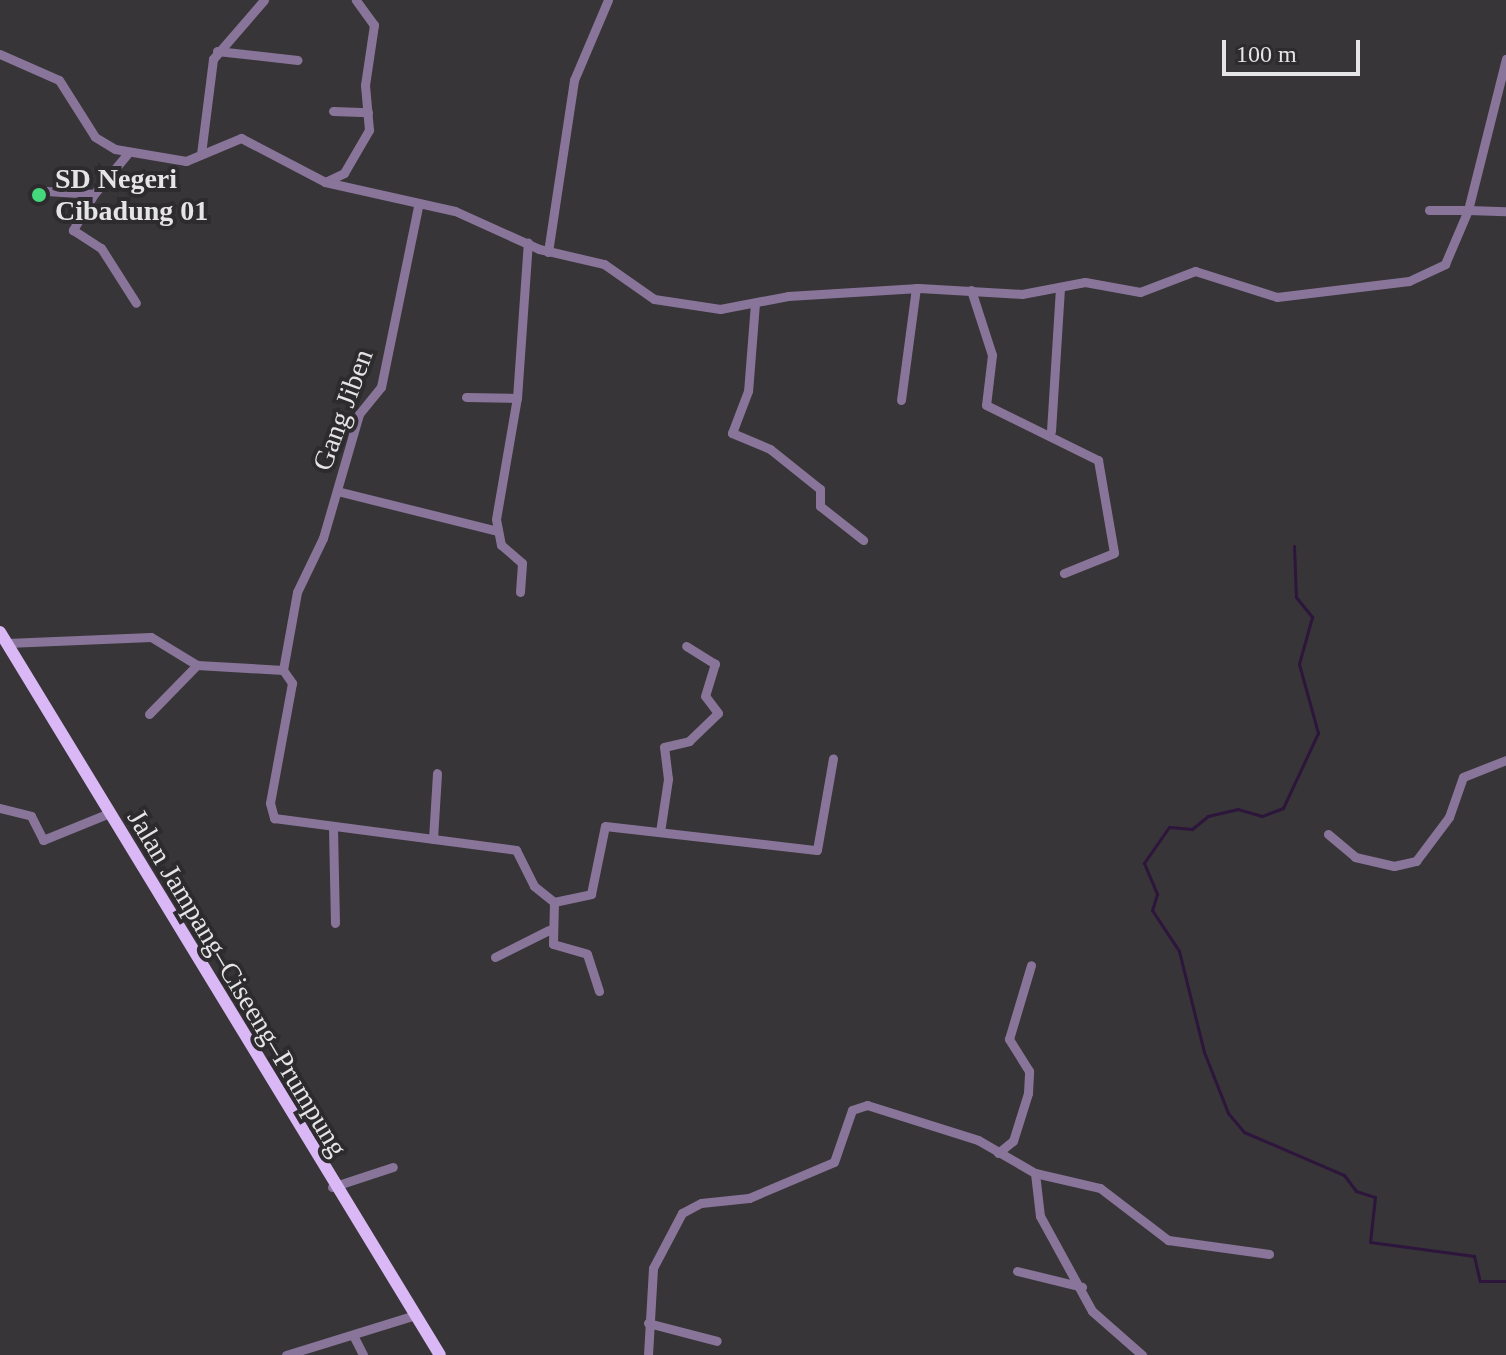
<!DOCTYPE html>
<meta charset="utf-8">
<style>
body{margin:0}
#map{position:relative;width:1506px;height:1355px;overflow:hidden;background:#373538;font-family:"Times New Roman",serif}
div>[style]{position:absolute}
.stream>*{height:3px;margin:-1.5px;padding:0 1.5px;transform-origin:1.5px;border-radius:1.5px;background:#2d153c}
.minor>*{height:9px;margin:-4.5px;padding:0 4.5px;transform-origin:4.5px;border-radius:4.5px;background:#8a759a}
.major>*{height:12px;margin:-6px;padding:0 6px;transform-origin:6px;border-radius:6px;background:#dab7f5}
.dots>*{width:22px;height:22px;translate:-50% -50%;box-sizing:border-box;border:4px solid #2d2b2e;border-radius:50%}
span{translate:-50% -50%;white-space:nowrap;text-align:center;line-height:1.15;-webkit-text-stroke:8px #2d2b2e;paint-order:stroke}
.poi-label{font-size:28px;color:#e5e4e6;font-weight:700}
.left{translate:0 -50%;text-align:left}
.street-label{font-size:28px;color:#e5e4e6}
.scale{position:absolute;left:1222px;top:40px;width:138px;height:36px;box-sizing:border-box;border:4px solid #e5e4e6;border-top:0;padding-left:10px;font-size:24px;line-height:28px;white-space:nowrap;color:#e5e4e6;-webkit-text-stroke:6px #2d2b2e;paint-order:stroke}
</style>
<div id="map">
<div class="stream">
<div style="left:1294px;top:546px;width:51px;rotate:87.8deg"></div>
<div style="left:1296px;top:597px;width:26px;rotate:51deg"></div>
<div style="left:1312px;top:617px;width:49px;rotate:105.5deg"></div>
<div style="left:1299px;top:664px;width:72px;rotate:74.6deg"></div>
<div style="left:1318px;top:733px;width:83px;rotate:115deg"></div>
<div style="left:1283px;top:808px;width:22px;rotate:159deg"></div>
<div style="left:1262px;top:816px;width:25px;rotate:-164deg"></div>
<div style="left:1238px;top:809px;width:31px;rotate:167deg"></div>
<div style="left:1208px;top:816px;width:21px;rotate:141deg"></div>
<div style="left:1192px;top:829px;width:23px;rotate:-175deg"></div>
<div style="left:1169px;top:827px;width:44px;rotate:124.8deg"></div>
<div style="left:1144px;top:863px;width:34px;rotate:67deg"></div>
<div style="left:1157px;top:894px;width:17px;rotate:107deg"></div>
<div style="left:1152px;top:910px;width:49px;rotate:56.6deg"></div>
<div style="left:1179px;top:951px;width:104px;rotate:76.1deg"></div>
<div style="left:1204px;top:1052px;width:66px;rotate:68.5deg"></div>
<div style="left:1228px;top:1113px;width:25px;rotate:50deg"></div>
<div style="left:1244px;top:1132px;width:109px;rotate:23.3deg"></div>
<div style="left:1344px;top:1175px;width:20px;rotate:53deg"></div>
<div style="left:1356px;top:1191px;width:20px;rotate:18deg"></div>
<div style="left:1375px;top:1197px;width:45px;rotate:96.3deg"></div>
<div style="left:1370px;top:1242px;width:105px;rotate:7.7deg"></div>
<div style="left:1474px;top:1256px;width:26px;rotate:77deg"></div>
<div style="left:1480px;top:1281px;width:26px"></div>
</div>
<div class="minor">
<div style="left:217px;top:51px;width:81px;rotate:6.4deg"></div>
<div style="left:0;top:54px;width:64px;rotate:23.8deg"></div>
<div style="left:59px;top:80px;width:67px;rotate:57.7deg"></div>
<div style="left:95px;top:137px;width:23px;rotate:31deg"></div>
<div style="left:115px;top:149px;width:72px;rotate:9.6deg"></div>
<div style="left:186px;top:161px;width:60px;rotate:-22.7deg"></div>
<div style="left:241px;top:138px;width:95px;rotate:27.6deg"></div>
<div style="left:325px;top:182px;width:133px;rotate:12.6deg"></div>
<div style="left:455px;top:211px;width:92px;rotate:24.3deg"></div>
<div style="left:539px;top:249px;width:67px;rotate:13deg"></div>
<div style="left:604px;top:264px;width:61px;rotate:35deg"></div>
<div style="left:654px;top:299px;width:67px;rotate:8.6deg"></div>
<div style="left:720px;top:309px;width:69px;rotate:-10.8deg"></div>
<div style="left:788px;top:296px;width:131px;rotate:-3.5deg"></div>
<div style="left:919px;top:288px;width:103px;rotate:3.3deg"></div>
<div style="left:1022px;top:294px;width:64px;rotate:-10.8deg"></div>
<div style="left:1085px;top:282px;width:56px;rotate:10.3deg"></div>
<div style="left:1140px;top:292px;width:59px;rotate:-20.9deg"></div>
<div style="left:1195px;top:271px;width:86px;rotate:17.6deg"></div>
<div style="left:1277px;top:297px;width:133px;rotate:-6.9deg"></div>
<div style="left:1409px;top:281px;width:40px;rotate:-25deg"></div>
<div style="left:1445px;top:264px;width:59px;rotate:-66.9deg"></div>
<div style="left:1468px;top:210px;width:38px;rotate:2deg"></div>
<div style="left:333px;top:111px;width:35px;rotate:2deg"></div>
<div style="left:201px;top:154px;width:96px;rotate:-82.8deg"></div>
<div style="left:213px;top:59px;width:78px;rotate:-49.2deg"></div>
<div style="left:325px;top:182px;width:21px;rotate:-25deg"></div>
<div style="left:344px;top:173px;width:50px;rotate:-59.8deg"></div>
<div style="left:369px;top:130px;width:45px;rotate:-95.1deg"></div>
<div style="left:365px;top:85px;width:61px;rotate:-81.5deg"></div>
<div style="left:374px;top:25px;width:31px;rotate:-126deg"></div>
<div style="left:46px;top:191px;width:48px;rotate:3.6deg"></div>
<div style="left:94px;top:194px;width:55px;rotate:-50.2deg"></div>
<div style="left:94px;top:194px;width:42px;rotate:120.3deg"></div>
<div style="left:73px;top:230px;width:33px;rotate:33deg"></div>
<div style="left:101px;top:248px;width:65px;rotate:57.5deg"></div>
<div style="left:1429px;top:210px;width:39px"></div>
<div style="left:1468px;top:210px;width:156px;rotate:-75.9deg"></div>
<div style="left:548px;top:252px;width:174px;rotate:-81.4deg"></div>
<div style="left:574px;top:80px;width:87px;rotate:-67deg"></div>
<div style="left:971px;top:290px;width:68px;rotate:72.1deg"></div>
<div style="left:992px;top:355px;width:50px;rotate:96.8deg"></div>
<div style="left:986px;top:405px;width:125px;rotate:26.2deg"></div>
<div style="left:1098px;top:460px;width:94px;rotate:80.2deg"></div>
<div style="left:1114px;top:553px;width:54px;rotate:158.2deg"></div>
<div style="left:755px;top:303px;width:88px;rotate:94.5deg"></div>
<div style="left:748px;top:391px;width:45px;rotate:110.9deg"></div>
<div style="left:732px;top:433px;width:41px;rotate:22.8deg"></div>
<div style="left:770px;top:449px;width:64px;rotate:38.7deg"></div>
<div style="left:820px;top:489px;width:17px;rotate:90deg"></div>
<div style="left:820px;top:506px;width:55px;rotate:38.3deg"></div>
<div style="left:466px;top:397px;width:51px;rotate:1.1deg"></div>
<div style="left:901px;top:400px;width:113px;rotate:-82.4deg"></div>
<div style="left:1051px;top:431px;width:144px;rotate:-86.4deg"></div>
<div style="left:337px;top:491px;width:165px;rotate:14deg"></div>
<div style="left:520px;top:592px;width:29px;rotate:-86deg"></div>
<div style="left:522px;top:563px;width:28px;rotate:-139deg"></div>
<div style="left:501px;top:545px;width:26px;rotate:-101deg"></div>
<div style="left:496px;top:519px;width:123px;rotate:-80.2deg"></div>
<div style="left:517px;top:398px;width:156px;rotate:-86deg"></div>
<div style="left:7px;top:643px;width:144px;rotate:-2.4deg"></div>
<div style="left:151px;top:637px;width:54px;rotate:31.3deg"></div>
<div style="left:197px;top:665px;width:86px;rotate:3.3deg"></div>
<div style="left:283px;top:670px;width:16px;rotate:55deg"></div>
<div style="left:292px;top:683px;width:122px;rotate:100.4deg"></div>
<div style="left:270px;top:803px;width:16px;rotate:75deg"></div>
<div style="left:274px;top:818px;width:244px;rotate:7.5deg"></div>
<div style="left:516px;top:850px;width:40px;rotate:63.4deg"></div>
<div style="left:534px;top:886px;width:26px;rotate:39deg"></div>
<div style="left:554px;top:902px;width:42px;rotate:91.4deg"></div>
<div style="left:553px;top:944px;width:35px;rotate:16deg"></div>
<div style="left:587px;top:954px;width:39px;rotate:72deg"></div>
<div style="left:283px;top:670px;width:79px;rotate:-79.8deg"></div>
<div style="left:297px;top:592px;width:60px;rotate:-64.3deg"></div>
<div style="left:323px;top:538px;width:129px;rotate:-73.8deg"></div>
<div style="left:359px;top:414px;width:35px;rotate:-51deg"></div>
<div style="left:381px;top:387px;width:185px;rotate:-78.4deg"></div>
<div style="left:149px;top:714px;width:69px;rotate:-45.6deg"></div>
<div style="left:0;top:808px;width:32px;rotate:14deg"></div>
<div style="left:31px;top:816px;width:27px;rotate:63deg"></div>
<div style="left:43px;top:840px;width:69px;rotate:-22.1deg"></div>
<div style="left:333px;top:828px;width:95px;rotate:88.8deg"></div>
<div style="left:660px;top:832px;width:54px;rotate:-81.4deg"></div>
<div style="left:668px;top:779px;width:32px;rotate:-97deg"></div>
<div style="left:664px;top:747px;width:26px;rotate:-13deg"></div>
<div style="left:689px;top:741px;width:40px;rotate:-44deg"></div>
<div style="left:718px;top:713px;width:21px;rotate:-127deg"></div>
<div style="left:705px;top:696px;width:34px;rotate:-73deg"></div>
<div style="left:715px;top:664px;width:34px;rotate:-148deg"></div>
<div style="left:1328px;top:834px;width:35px;rotate:40deg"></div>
<div style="left:1355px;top:857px;width:40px;rotate:13deg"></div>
<div style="left:1394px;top:866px;width:23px;rotate:-13deg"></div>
<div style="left:1416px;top:861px;width:55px;rotate:-53.1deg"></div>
<div style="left:1449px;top:817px;width:42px;rotate:-70.7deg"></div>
<div style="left:1463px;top:777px;width:46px;rotate:-21.6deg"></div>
<div style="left:433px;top:839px;width:66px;rotate:-86.5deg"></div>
<div style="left:554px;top:902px;width:38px;rotate:-12deg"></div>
<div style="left:591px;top:894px;width:69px;rotate:-78.4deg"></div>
<div style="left:605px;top:826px;width:213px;rotate:6.5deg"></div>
<div style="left:817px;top:850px;width:93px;rotate:-80.1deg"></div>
<div style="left:495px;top:957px;width:60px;rotate:-26.6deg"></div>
<div style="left:998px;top:1153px;width:19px;rotate:-39deg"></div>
<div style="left:1013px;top:1141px;width:50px;rotate:-72.6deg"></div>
<div style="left:1028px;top:1093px;width:22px;rotate:-87deg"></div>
<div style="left:1029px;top:1071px;width:38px;rotate:-122deg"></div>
<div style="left:1009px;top:1039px;width:77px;rotate:-73.4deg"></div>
<div style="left:1035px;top:1173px;width:43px;rotate:83.4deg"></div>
<div style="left:1040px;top:1216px;width:108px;rotate:61.3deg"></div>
<div style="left:1092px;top:1311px;width:67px;rotate:41.3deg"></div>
<div style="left:332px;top:1187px;width:64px;rotate:-18.2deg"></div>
<div style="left:1017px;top:1271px;width:67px;rotate:13.8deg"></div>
<div style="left:648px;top:1323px;width:71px;rotate:14.6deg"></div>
<div style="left:353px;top:1335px;width:22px;rotate:63deg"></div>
<div style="left:286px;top:1355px;width:135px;rotate:-17.2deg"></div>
<div style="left:648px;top:1355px;width:87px;rotate:-86.7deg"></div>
<div style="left:653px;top:1268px;width:62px;rotate:-62.2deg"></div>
<div style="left:682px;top:1213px;width:21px;rotate:-28deg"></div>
<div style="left:701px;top:1203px;width:48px;rotate:-5.9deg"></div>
<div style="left:749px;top:1198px;width:92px;rotate:-23deg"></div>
<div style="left:834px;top:1162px;width:55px;rotate:-70.9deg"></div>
<div style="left:852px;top:1110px;width:16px;rotate:-18deg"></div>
<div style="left:867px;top:1105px;width:116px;rotate:17.5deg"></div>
<div style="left:978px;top:1140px;width:66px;rotate:30.1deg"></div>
<div style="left:1035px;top:1173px;width:67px;rotate:13deg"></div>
<div style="left:1100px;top:1188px;width:86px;rotate:37.4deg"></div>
<div style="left:1168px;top:1240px;width:102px;rotate:7.9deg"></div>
</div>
<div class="major">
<div style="left:0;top:632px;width:846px;rotate:58.68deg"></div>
</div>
<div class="dots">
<div style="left:39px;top:195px;background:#44d77b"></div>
</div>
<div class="poi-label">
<span class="left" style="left:55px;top:195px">SD Negeri<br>Cibadung 01</span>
</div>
<div class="street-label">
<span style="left:343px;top:410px;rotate:-70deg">Gang Jiben</span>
<span style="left:237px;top:983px;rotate:59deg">Jalan Jampang–Ciseeng–Prumpung</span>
</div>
<div class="scale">100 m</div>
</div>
